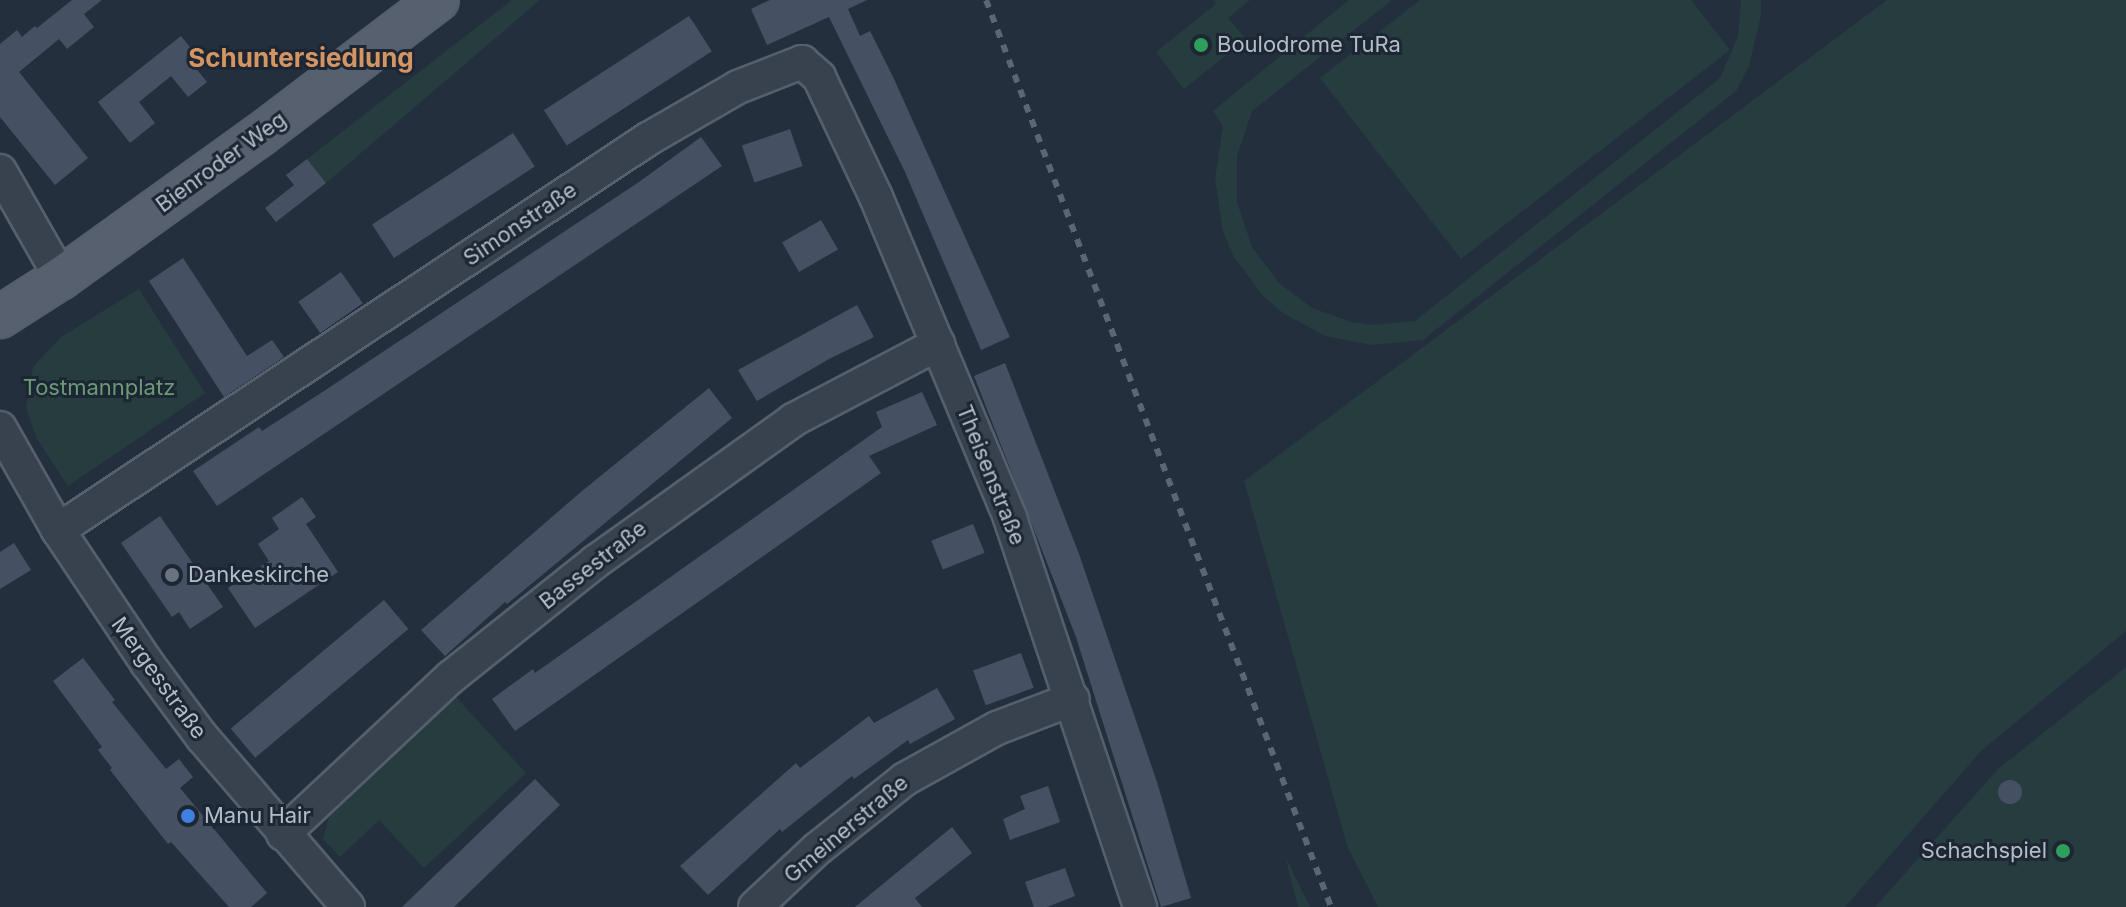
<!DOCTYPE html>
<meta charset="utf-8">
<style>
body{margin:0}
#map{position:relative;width:2126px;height:907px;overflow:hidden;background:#242f3e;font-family:Inter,sans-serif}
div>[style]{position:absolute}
.green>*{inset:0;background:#263c3f}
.building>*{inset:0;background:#455162;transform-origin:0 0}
.round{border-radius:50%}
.roads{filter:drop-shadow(2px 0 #565f6c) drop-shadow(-2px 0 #565f6c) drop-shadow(0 2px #565f6c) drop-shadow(0 -2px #565f6c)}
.minor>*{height:32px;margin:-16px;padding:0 16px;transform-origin:16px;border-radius:16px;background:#38414e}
.major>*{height:40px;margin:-20px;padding:0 20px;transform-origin:20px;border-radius:20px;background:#56606e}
.rail>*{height:6px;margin-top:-3px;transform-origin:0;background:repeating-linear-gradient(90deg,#5a6575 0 8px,transparent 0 16px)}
.dots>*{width:22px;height:22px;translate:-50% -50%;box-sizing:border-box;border:4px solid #1d2633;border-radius:50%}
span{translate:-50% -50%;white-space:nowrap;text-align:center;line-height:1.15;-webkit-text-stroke:6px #1d2633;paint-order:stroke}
.poi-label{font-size:22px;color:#b4bcc9}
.left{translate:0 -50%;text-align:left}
.right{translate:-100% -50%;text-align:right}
.street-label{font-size:22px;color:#b4bcc9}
.park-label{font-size:22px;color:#6b9a76}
.quarter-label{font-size:26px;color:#d59563;font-weight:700}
</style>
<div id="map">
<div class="green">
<div style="clip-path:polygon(512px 0,540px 0,326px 183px,307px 159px)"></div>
<div style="clip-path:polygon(1213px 0,1250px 0,1228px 18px,1246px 39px,1184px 89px,1156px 52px,1216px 4px)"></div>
<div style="clip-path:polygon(1349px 0,1392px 0,1252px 111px,1237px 156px,1237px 202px,1252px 247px,1279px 283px,1312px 308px,1352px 322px,1373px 325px,1415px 321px,1720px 78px,1738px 36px,1741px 0,1761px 0,1761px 15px,1749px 66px,1736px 91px,1423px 340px,1372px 345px,1325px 336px,1283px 313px,1264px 297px,1234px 257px,1223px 232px,1215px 179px,1223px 126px,1213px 111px)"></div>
<div style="clip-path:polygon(1420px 0,1691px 0,1730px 50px,1461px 259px,1320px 78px)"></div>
<div style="clip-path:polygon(1887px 0,2126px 0,2126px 631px,1981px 751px,1845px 907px,1378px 907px,1348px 848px,1244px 481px)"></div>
<div style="clip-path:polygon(139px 289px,205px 393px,68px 486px,37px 439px,26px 408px,33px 367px,61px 337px)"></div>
<div style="clip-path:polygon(2126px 667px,2126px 907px,1875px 907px,1998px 769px)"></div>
<div style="clip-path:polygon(456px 697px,526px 773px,424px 868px,379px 820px,340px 857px,323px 839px,329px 817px)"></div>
<div style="clip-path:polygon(1285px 856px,1310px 907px,1298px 907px)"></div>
</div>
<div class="building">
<div style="clip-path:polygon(72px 0,102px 0,84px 14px,94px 27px,67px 49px,59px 39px,19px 72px,88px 158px,55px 185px,0 117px,0 44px,17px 30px,22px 37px,35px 26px,37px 28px)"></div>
<div style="clip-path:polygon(770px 0,867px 0,848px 9px,860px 36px,870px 31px,894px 79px,1010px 337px,981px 350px,905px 172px,829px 17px,767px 45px,751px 9px)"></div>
<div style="left:689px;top:16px;width:42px;height:173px;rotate:57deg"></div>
<div style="clip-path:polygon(181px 36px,193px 51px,186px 56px,207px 82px,188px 97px,171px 76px,139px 102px,155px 123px,130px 143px,98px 102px)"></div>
<div style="left:790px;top:129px;width:39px;height:51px;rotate:71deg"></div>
<div style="left:513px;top:133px;width:40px;height:168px;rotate:57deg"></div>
<div style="clip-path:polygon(701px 137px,722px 166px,217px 506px,193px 471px,259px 427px,262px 431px,324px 391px,639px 182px)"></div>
<div style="clip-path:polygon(307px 159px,326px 183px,276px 222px,265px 208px,294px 185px,286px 175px)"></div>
<div style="left:821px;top:220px;width:34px;height:45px;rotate:60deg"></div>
<div style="clip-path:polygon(183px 258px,247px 356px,272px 340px,284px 357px,224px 397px,149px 281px)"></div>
<div style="left:341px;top:272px;width:38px;height:52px;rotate:55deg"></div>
<div style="clip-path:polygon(857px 305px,874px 337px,829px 359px,757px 401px,738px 370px)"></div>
<div style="clip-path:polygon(1005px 363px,1079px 554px,1157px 782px,1191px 898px,1161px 907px,1076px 637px,974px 376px)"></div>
<div style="clip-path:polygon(709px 388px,732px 418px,507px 604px,505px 602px,445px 656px,421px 630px,582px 491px)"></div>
<div style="clip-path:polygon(922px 392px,937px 425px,869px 456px,881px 473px,515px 731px,492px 699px,533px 669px,535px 673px,882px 427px,876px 412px)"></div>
<div style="clip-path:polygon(302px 497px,316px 517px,306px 524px,338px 572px,255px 628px,228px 588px,269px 561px,258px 544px,279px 529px,272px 518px)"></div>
<div style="clip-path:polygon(160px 516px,223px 607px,190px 629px,179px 612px,172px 617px,121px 543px)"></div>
<div style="left:973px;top:524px;width:31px;height:45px;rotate:68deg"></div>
<div style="clip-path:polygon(14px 543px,31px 570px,0 589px,0 552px)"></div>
<div style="left:384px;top:600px;width:38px;height:200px;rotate:50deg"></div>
<div style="left:1021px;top:653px;width:37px;height:51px;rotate:70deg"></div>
<div style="clip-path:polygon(83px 658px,115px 700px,112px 702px,166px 769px,179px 759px,193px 777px,180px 788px,267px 893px,251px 907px,229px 907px,171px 842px,168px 844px,110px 770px,112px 768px,98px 750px,102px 747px,53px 681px)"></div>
<div style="clip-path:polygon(937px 688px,955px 719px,910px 744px,908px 740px,854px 779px,852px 776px,782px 832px,780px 829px,708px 895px,680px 866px,796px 763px,800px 768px,869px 716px,874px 723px)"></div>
<div style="clip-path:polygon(535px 779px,560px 805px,454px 907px,402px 907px)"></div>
<div class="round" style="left:1998px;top:780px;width:24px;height:24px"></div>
<div style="clip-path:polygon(1048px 786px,1060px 822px,1010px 840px,1003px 819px,1025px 809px,1020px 796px)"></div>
<div style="clip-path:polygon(952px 827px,972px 853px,915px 898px,922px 907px,855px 907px)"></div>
<div style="clip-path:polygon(1065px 868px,1075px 896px,1047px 907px,1034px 907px,1025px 882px)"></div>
</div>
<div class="roads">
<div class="minor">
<div style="left:0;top:171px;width:123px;rotate:60.3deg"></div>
<div style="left:0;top:428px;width:117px;rotate:60.4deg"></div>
<div style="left:58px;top:530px;width:160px;rotate:56.2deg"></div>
<div style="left:147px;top:663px;width:92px;rotate:53.4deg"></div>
<div style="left:202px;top:737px;width:224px;rotate:49.3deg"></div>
<div style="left:58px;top:530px;width:708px;rotate:-33.53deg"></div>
<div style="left:648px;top:139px;width:104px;rotate:-30deg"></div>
<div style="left:738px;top:87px;width:69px;rotate:-21.3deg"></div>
<div style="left:802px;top:62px;width:23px;rotate:41deg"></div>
<div style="left:819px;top:77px;width:133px;rotate:64.6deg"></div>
<div style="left:876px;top:197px;width:348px;rotate:67.3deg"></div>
<div style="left:1010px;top:518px;width:410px;rotate:71.5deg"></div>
<div style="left:283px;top:834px;width:230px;rotate:-43.1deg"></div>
<div style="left:451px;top:677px;width:184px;rotate:-38.6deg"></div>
<div style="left:595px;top:562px;width:244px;rotate:-35.6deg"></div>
<div style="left:793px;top:420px;width:164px;rotate:-27.7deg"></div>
<div style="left:755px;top:907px;width:85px;rotate:-43.1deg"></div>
<div style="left:817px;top:849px;width:112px;rotate:-38.5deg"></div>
<div style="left:905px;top:779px;width:105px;rotate:-29deg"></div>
<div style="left:997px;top:728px;width:81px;rotate:-20.9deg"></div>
</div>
<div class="major">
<div style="left:0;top:317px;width:72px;rotate:-32.6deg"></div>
<div style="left:61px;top:278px;width:245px;rotate:-35.7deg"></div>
<div style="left:260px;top:135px;width:223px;rotate:-37.2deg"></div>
</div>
</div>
<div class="rail">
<div style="left:986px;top:0;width:970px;rotate:69.17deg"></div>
</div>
<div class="dots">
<div style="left:1201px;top:45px;background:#2e9e5b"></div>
<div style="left:172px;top:575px;background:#6b7280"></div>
<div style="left:188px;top:816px;background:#3f7fe0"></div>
<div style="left:2063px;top:851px;background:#2e9e5b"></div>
</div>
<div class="poi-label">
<span class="left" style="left:1217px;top:45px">Boulodrome TuRa</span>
<span class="left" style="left:188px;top:575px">Dankeskirche</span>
<span class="left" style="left:204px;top:816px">Manu Hair</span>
<span class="right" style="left:2047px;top:851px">Schachspiel</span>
</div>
<div class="street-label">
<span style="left:221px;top:162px;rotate:-36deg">Bienroder Weg</span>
<span style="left:520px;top:224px;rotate:-34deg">Simonstraße</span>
<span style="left:991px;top:475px;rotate:68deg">Theisenstraße</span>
<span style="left:593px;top:565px;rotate:-38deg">Bassestraße</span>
<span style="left:159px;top:678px;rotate:54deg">Mergesstraße</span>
<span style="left:846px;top:829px;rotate:-40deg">Gmeinerstraße</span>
</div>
<div class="park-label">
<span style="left:99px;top:388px">Tostmannplatz</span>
</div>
<div class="quarter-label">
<span style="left:301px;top:58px">Schuntersiedlung</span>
</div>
</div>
